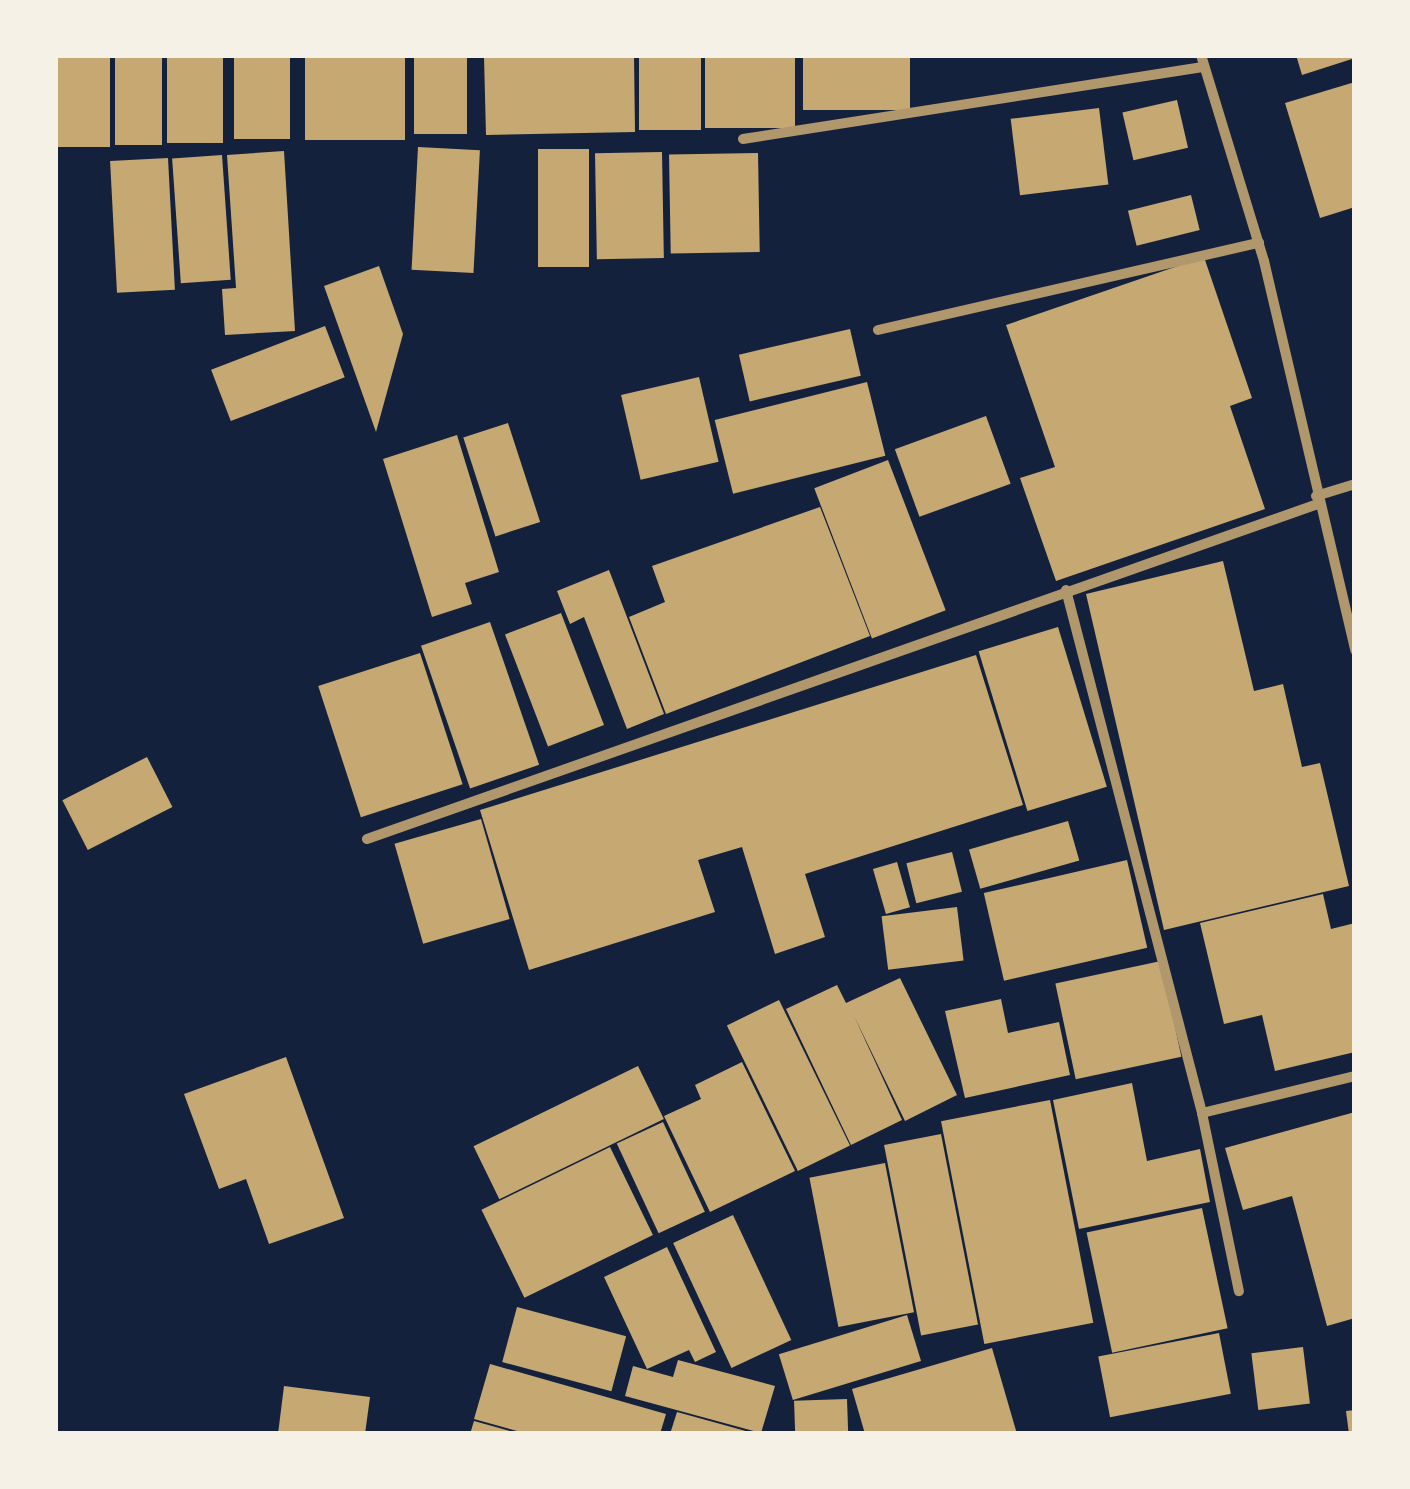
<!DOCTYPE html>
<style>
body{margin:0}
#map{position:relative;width:1410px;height:1489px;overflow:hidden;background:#14213d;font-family:Poppins,sans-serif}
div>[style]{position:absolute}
.building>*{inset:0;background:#c6a872;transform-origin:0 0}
.minor>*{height:10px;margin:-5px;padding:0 5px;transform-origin:5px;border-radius:5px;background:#b1986c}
span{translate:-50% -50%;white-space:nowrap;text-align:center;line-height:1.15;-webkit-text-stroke:8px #f6f1e7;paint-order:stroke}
.frame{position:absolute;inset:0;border:58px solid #f6f1e7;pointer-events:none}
</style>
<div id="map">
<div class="building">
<div style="left:55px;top:55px;width:55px;height:92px"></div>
<div style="left:115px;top:55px;width:47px;height:90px"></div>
<div style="left:167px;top:55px;width:56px;height:88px"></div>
<div style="left:234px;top:55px;width:56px;height:84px"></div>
<div style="left:305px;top:55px;width:100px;height:85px"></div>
<div style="left:414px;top:55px;width:53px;height:79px"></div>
<div style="clip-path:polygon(589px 55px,634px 55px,635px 132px,486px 135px,484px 57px)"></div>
<div style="left:639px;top:55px;width:62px;height:75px"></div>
<div style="left:705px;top:55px;width:90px;height:73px"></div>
<div style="left:803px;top:55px;width:107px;height:55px"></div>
<div style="clip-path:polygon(1296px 55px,1355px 55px,1355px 58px,1302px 75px)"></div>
<div style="clip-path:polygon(1355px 82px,1355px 207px,1320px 218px,1285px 103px)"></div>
<div style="left:1177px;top:100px;width:49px;height:56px;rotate:77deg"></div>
<div style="left:1099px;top:108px;width:77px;height:89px;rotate:83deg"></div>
<div style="left:418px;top:147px;width:62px;height:123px;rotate:3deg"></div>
<div style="left:589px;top:149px;width:118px;height:51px;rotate:90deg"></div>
<div style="clip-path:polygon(284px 151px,295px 331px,225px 335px,222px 289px,236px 288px,227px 155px)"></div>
<div style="left:662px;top:152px;width:106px;height:67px;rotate:89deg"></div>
<div style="left:758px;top:153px;width:99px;height:89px;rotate:89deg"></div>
<div style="left:222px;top:155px;width:125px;height:50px;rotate:86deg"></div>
<div style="left:168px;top:158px;width:132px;height:58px;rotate:87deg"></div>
<div style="left:1191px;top:195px;width:36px;height:65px;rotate:76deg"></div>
<div style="clip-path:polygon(1204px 257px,1252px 398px,1230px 406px,1265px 509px,1056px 581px,1020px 478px,1055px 467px,1006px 325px)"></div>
<div style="clip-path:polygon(379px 266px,403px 334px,376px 432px,324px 286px)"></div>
<div style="left:325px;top:326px;width:55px;height:122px;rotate:69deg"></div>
<div style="left:850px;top:329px;width:48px;height:114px;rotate:77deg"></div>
<div style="left:699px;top:377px;width:87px;height:80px;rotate:77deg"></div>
<div style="left:867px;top:382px;width:76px;height:157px;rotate:76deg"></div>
<div style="left:986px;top:416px;width:72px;height:97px;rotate:70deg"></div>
<div style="left:508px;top:423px;width:104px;height:47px;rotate:72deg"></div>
<div style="clip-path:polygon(457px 435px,499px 572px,465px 583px,472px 604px,432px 617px,383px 459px)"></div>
<div style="left:888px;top:460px;width:161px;height:79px;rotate:69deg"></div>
<div style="clip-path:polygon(820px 507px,870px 636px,666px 714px,629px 617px,665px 602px,652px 566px)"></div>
<div style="clip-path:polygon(1223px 561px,1254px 691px,1283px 684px,1302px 767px,1320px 763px,1349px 886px,1164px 930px,1086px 594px)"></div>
<div style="clip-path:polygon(609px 570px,664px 714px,627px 729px,584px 617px,570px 624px,557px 591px)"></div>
<div style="left:561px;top:613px;width:120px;height:60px;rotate:69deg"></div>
<div style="left:490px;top:622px;width:151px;height:73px;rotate:71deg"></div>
<div style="left:1058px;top:627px;width:167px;height:83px;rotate:73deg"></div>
<div style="left:420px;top:653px;width:138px;height:107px;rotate:72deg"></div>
<div style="clip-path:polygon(976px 655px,1023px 805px,805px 874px,825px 937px,775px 954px,742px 847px,698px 860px,715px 912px,529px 970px,480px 810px)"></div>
<div style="left:147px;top:757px;width:56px;height:95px;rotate:63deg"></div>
<div style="left:481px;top:819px;width:104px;height:90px;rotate:74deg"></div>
<div style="left:1068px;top:821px;width:41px;height:103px;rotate:74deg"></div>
<div style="left:952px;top:852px;width:41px;height:47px;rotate:76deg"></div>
<div style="left:1127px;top:860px;width:90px;height:147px;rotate:77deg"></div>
<div style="left:897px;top:862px;width:47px;height:25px;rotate:74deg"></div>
<div style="clip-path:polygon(1323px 894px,1331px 929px,1355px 923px,1355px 1052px,1275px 1071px,1262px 1015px,1224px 1024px,1200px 923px)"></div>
<div style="left:957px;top:907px;width:54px;height:76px;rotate:83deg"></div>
<div style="left:1161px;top:961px;width:98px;height:108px;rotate:78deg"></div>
<div style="clip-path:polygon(900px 978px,957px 1095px,905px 1121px,854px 1016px,902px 1120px,851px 1145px,786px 1009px,837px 985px,846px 1003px)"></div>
<div style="clip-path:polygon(1001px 999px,1008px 1033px,1059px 1022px,1070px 1075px,965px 1098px,945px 1011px)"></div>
<div style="left:779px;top:1000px;width:162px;height:58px;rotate:64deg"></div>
<div style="clip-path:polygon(286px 1057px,344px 1218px,269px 1244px,246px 1179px,219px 1189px,184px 1094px)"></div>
<div style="clip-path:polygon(742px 1062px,795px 1171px,710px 1212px,664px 1116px,701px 1099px,695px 1085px)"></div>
<div style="left:638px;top:1066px;width:59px;height:183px;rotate:64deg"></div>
<div style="clip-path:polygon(1132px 1083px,1147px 1161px,1200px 1149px,1210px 1202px,1079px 1229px,1053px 1100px)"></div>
<div style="left:1050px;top:1100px;width:227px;height:111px;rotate:79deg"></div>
<div style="clip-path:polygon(1355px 1112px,1355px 1318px,1327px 1326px,1292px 1196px,1243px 1210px,1225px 1148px)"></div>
<div style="left:663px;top:1122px;width:99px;height:51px;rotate:65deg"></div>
<div style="left:941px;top:1134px;width:194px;height:58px;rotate:79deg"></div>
<div style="left:610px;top:1147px;width:98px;height:143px;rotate:64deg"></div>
<div style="left:885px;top:1163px;width:152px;height:77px;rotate:79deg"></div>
<div style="left:1202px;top:1208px;width:123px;height:118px;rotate:78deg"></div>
<div style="left:733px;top:1215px;width:138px;height:66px;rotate:65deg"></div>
<div style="clip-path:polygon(667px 1247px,716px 1352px,695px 1362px,689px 1350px,647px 1369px,604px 1277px)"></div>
<div style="left:517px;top:1307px;width:113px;height:57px;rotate:15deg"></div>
<div style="left:907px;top:1315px;width:48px;height:134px;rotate:73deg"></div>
<div style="left:1219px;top:1333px;width:62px;height:123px;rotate:79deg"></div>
<div style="left:1303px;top:1347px;width:57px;height:52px;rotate:83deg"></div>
<div style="clip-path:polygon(992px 1348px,1017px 1434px,865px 1434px,852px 1389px)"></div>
<div style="clip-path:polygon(678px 1360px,775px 1386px,761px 1433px,625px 1396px,633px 1366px,673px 1377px)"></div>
<div style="clip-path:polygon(490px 1364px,666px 1414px,660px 1434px,528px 1434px,474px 1419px)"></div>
<div style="clip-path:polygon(284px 1386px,370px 1397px,365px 1434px,278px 1434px)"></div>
<div style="left:847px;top:1399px;width:35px;height:53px;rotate:88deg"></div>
<div style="clip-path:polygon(1355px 1410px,1355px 1434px,1349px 1434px,1346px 1411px)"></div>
<div style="clip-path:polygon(677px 1412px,753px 1433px,753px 1434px,670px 1434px)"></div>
<div style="clip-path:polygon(474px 1421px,517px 1433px,516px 1434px,470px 1434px)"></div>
</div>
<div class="minor">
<div style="left:1201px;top:55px;width:215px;rotate:73deg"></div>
<div style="left:1264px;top:261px;width:400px;rotate:76.8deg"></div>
<div style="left:743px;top:139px;width:467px;rotate:-8.9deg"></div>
<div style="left:878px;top:330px;width:391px;rotate:-12.9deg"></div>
<div style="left:1316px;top:496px;width:41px;rotate:-17.1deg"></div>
<div style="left:1066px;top:590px;width:540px;rotate:75.42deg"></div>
<div style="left:1202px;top:1113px;width:182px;rotate:78.3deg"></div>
<div style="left:367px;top:839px;width:1008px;rotate:-19.41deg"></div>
<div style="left:1202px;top:1113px;width:157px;rotate:-13.6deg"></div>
</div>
<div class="frame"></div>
</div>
